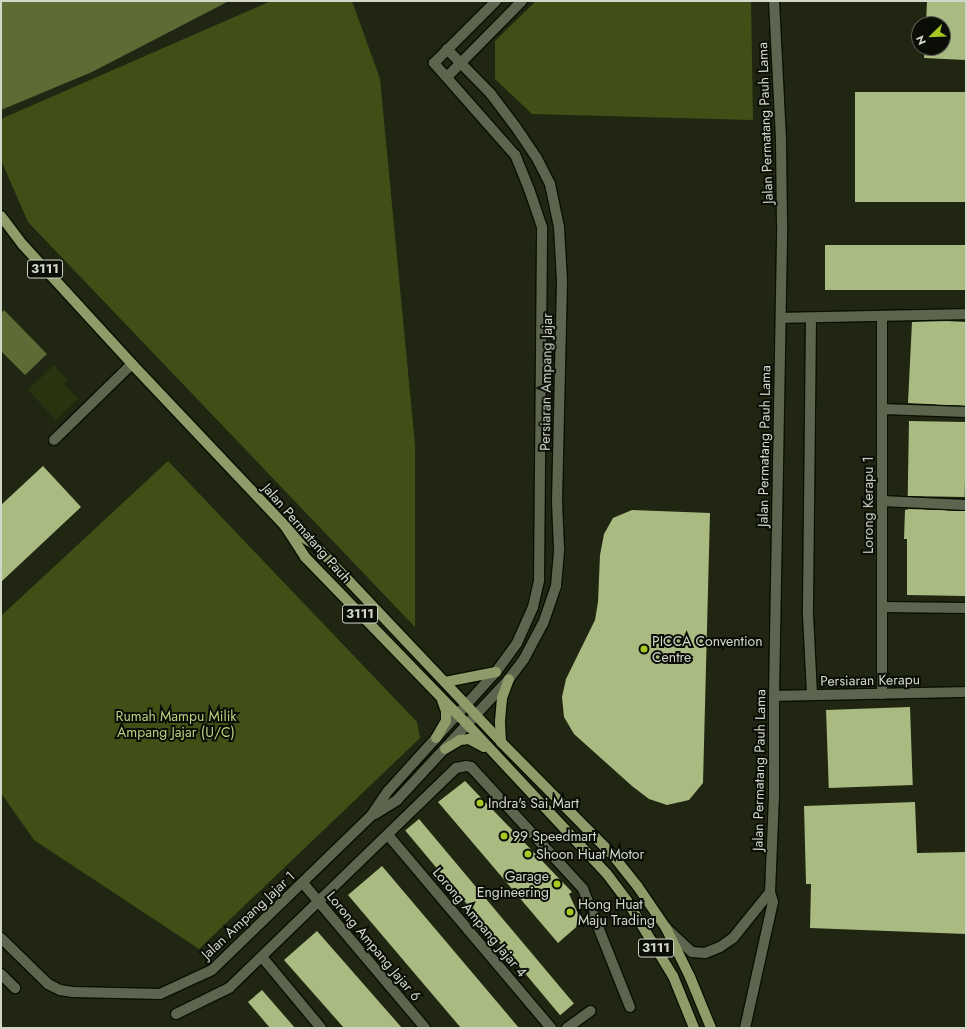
<!DOCTYPE html>
<style>
body{margin:0}
#map{position:relative;width:967px;height:1029px;overflow:hidden;background:#202612;font-family:Jost,sans-serif}
div>[style]{position:absolute}
.green>*{inset:0;background:#2a3310}
.forest>*{inset:0;background:#414f17}
.water>*{inset:0;background:#5d6c35}
.building>*{inset:0;background:#a9bb81;transform-origin:0 0}
.roads{filter:drop-shadow(1px 0 #0a0f01) drop-shadow(-1px 0 #0a0f01) drop-shadow(0 1px #0a0f01) drop-shadow(0 -1px #0a0f01)}
.minor>*{height:10px;margin:-5px;padding:0 5px;transform-origin:5px;border-radius:5px;background:#5e654e}
.major>*{height:10px;margin:-5px;padding:0 5px;transform-origin:5px;border-radius:5px;background:#8d9c68}
.dots>*{width:11px;height:11px;translate:-50% -50%;box-sizing:border-box;border:2px solid #0b0e06;border-radius:50%}
span{translate:-50% -50%;white-space:nowrap;text-align:center;line-height:1.15;-webkit-text-stroke:4px #0b0e06;paint-order:stroke}
.shield-label span{padding:1px 3px;background:#0b0e06;border:1px solid;border-radius:3px;-webkit-text-stroke-width:0}
.shield-label{font-size:13px;color:#d2d7ca;font-weight:700}
.street-label{font-size:14px;color:#d2d7ca}
.poi-label{font-size:14px;color:#d2d7ca}
.left{translate:0 -50%;text-align:left}
.right{translate:-100% -50%;text-align:right}
.park-label{font-size:14px;color:#b9d17e}
.frame{position:absolute;inset:0;border:2px solid #d2d7ca;pointer-events:none}
.north{position:absolute;left:911px;top:16px;width:40px;height:40px;box-sizing:border-box;background:#0b0e06;border:1px solid #5b5e54;border-radius:50%;rotate:247deg;font-size:11px;font-weight:700;line-height:16px;text-align:center;color:#d2d7ca}
.north::after{content:'';display:block;margin:auto;width:14px;height:18px;background:#a5c823;clip-path:polygon(50% 0,100% 100%,50% 72%,0 100%)}
</style>
<div id="map">
<div class="green">
<div style="clip-path:polygon(54px 365px,67px 380px,64px 384px,78px 399px,56px 420px,28px 390px)"></div>
</div>
<div class="forest">
<div style="clip-path:polygon(271px 1px,352px 1px,380px 79px,415px 445px,415px 627px,28px 222px,1px 160px,1px 119px)"></div>
<div style="clip-path:polygon(536px 1px,751px 1px,753px 120px,532px 114px,495px 79px,495px 41px)"></div>
<div style="clip-path:polygon(168px 461px,417px 722px,420px 738px,199px 949px,34px 840px,1px 793px,1px 616px)"></div>
</div>
<div class="water">
<div style="clip-path:polygon(1px 1px,229px 1px,92px 72px,1px 110px)"></div>
<div style="clip-path:polygon(4px 310px,47px 354px,25px 375px,1px 351px,1px 313px)"></div>
</div>
<div class="building">
<div style="clip-path:polygon(927px 1px,966px 1px,966px 60px,924px 58px,925px 48px,943px 48px,943px 24px,926px 24px)"></div>
<div style="left:855px;top:92px;width:111px;height:110px"></div>
<div style="left:966px;top:245px;width:45px;height:141px;rotate:90deg"></div>
<div style="clip-path:polygon(947px 321px,966px 322px,966px 406px,908px 403px,912px 322px)"></div>
<div style="left:909px;top:421px;width:57px;height:75px;rotate:1deg"></div>
<div style="clip-path:polygon(43px 466px,81px 507px,1px 582px,1px 505px)"></div>
<div style="clip-path:polygon(909px 509px,966px 511px,966px 596px,907px 595px,907px 539px,904px 539px,905px 510px)"></div>
<div style="clip-path:polygon(632px 510px,710px 513px,703px 783px,689px 800px,667px 805px,649px 799px,632px 786px,574px 734px,564px 717px,562px 697px,566px 679px,595px 620px,598px 602px,600px 555px,604px 534px,613px 518px)"></div>
<div style="left:910px;top:707px;width:78px;height:84px;rotate:88deg"></div>
<div style="clip-path:polygon(465px 781px,572px 892px,569px 894px,582px 922px,558px 943px,438px 802px)"></div>
<div style="clip-path:polygon(915px 802px,917px 853px,966px 852px,966px 934px,810px 928px,811px 884px,806px 884px,804px 806px)"></div>
<div style="left:419px;top:819px;width:241px;height:18px;rotate:50deg"></div>
<div style="clip-path:polygon(382px 866px,519px 1028px,461px 1028px,348px 895px)"></div>
<div style="clip-path:polygon(317px 931px,402px 1028px,344px 1028px,284px 960px)"></div>
<div style="clip-path:polygon(262px 990px,295px 1028px,270px 1028px,248px 1002px)"></div>
</div>
<div class="roads">
<div class="minor">
<div style="left:447px;top:77px;width:107px;rotate:-45.4deg"></div>
<div style="left:882px;top:316px;width:378px;rotate:90deg"></div>
<div style="left:781px;top:318px;width:185px;rotate:-1.2deg"></div>
<div style="left:811px;top:318px;width:297px;rotate:90.6deg"></div>
<div style="left:808px;top:615px;width:80px;rotate:87.1deg"></div>
<div style="left:882px;top:409px;width:84px;rotate:2deg"></div>
<div style="left:54px;top:440px;width:109px;rotate:-44.3deg"></div>
<div style="left:882px;top:501px;width:84px;rotate:2.7deg"></div>
<div style="left:882px;top:607px;width:84px;rotate:0.7deg"></div>
<div style="left:774px;top:696px;width:192px;rotate:-1.2deg"></div>
<div style="left:375px;top:814px;width:26px;rotate:-32deg"></div>
<div style="left:397px;top:800px;width:165px;rotate:-47.2deg"></div>
<div style="left:509px;top:679px;width:25px;rotate:-53deg"></div>
<div style="left:524px;top:659px;width:40px;rotate:-62deg"></div>
<div style="left:543px;top:624px;width:40px;rotate:-71.1deg"></div>
<div style="left:556px;top:586px;width:38px;rotate:-85deg"></div>
<div style="left:559px;top:548px;width:46px;rotate:-92.5deg"></div>
<div style="left:557px;top:502px;width:221px;rotate:-88.7deg"></div>
<div style="left:562px;top:281px;width:54px;rotate:-93.2deg"></div>
<div style="left:559px;top:227px;width:44px;rotate:-101.8deg"></div>
<div style="left:550px;top:184px;width:30px;rotate:-117deg"></div>
<div style="left:536px;top:157px;width:37px;rotate:-124deg"></div>
<div style="left:515px;top:126px;width:40px;rotate:-127deg"></div>
<div style="left:491px;top:94px;width:63px;rotate:-134.4deg"></div>
<div style="left:388px;top:835px;width:253px;rotate:49.8deg"></div>
<div style="left:303px;top:883px;width:189px;rotate:49.9deg"></div>
<div style="left:666px;top:928px;width:35px;rotate:43deg"></div>
<div style="left:692px;top:952px;width:13px;rotate:4deg"></div>
<div style="left:705px;top:953px;width:16px;rotate:-22deg"></div>
<div style="left:720px;top:947px;width:16px;rotate:-35deg"></div>
<div style="left:733px;top:938px;width:59px;rotate:-51.2deg"></div>
<div style="left:1px;top:938px;width:66px;rotate:44.4deg"></div>
<div style="left:48px;top:984px;width:13px;rotate:27deg"></div>
<div style="left:60px;top:990px;width:13px;rotate:9deg"></div>
<div style="left:73px;top:992px;width:87px;rotate:1.3deg"></div>
<div style="left:160px;top:994px;width:57px;rotate:-24.8deg"></div>
<div style="left:212px;top:970px;width:221px;rotate:-44.1deg"></div>
<div style="left:371px;top:816px;width:30px;rotate:-56deg"></div>
<div style="left:388px;top:791px;width:161px;rotate:-47.8deg"></div>
<div style="left:496px;top:672px;width:36px;rotate:-54deg"></div>
<div style="left:517px;top:643px;width:39px;rotate:-66deg"></div>
<div style="left:533px;top:607px;width:28px;rotate:-77deg"></div>
<div style="left:539px;top:580px;width:353px;rotate:-89.5deg"></div>
<div style="left:542px;top:227px;width:40px;rotate:-108.9deg"></div>
<div style="left:529px;top:189px;width:37px;rotate:-112deg"></div>
<div style="left:515px;top:155px;width:123px;rotate:-131.4deg"></div>
<div style="left:434px;top:63px;width:88px;rotate:-45deg"></div>
<div style="left:262px;top:957px;width:92px;rotate:50.3deg"></div>
<div style="left:1px;top:974px;width:20px;rotate:45deg"></div>
<div style="left:176px;top:1014px;width:59px;rotate:-26.1deg"></div>
<div style="left:229px;top:988px;width:316px;rotate:-44.1deg"></div>
<div style="left:456px;top:768px;width:10px;rotate:-11deg"></div>
<div style="left:466px;top:766px;width:5px;rotate:11deg"></div>
<div style="left:471px;top:767px;width:166px;rotate:47.4deg"></div>
<div style="left:583px;top:889px;width:127px;rotate:68.3deg"></div>
<div style="left:567px;top:1028px;width:29px;rotate:-36deg"></div>
<div style="left:745px;top:1028px;width:129px;rotate:-77.5deg"></div>
<div style="left:773px;top:902px;width:10px;rotate:-107deg"></div>
<div style="left:770px;top:892px;width:96px;rotate:-87.6deg"></div>
<div style="left:774px;top:796px;width:100px;rotate:-90deg"></div>
<div style="left:774px;top:696px;width:472px;rotate:-89deg"></div>
<div style="left:782px;top:224px;width:85px;rotate:-90.7deg"></div>
<div style="left:781px;top:139px;width:138px;rotate:-92.9deg"></div>
</div>
<div class="major">
<div style="left:1px;top:216px;width:36px;rotate:53deg"></div>
<div style="left:23px;top:245px;width:161px;rotate:47.5deg"></div>
<div style="left:132px;top:364px;width:223px;rotate:46.6deg"></div>
<div style="left:285px;top:526px;width:37px;rotate:57deg"></div>
<div style="left:305px;top:557px;width:233px;rotate:45.9deg"></div>
<div style="left:467px;top:724px;width:205px;rotate:47deg"></div>
<div style="left:607px;top:874px;width:34px;rotate:53deg"></div>
<div style="left:627px;top:901px;width:88px;rotate:58.5deg"></div>
<div style="left:673px;top:976px;width:56px;rotate:68deg"></div>
<div style="left:288px;top:528px;width:32px;rotate:32deg"></div>
<div style="left:315px;top:545px;width:271px;rotate:46.6deg"></div>
<div style="left:501px;top:742px;width:156px;rotate:45.3deg"></div>
<div style="left:611px;top:853px;width:43px;rotate:51.5deg"></div>
<div style="left:638px;top:887px;width:50px;rotate:55.7deg"></div>
<div style="left:666px;top:928px;width:55px;rotate:63.9deg"></div>
<div style="left:690px;top:977px;width:55px;rotate:67.6deg"></div>
<div style="left:445px;top:682px;width:52px;rotate:-11.1deg"></div>
<div style="left:436px;top:738px;width:20px;rotate:-60deg"></div>
<div style="left:446px;top:721px;width:10px;rotate:-90deg"></div>
<div style="left:446px;top:711px;width:12px;rotate:-110deg"></div>
<div style="left:501px;top:742px;width:21px;rotate:-93deg"></div>
<div style="left:500px;top:721px;width:23px;rotate:-85deg"></div>
<div style="left:502px;top:698px;width:20px;rotate:-70deg"></div>
<div style="left:445px;top:749px;width:17px;rotate:-31deg"></div>
<div style="left:460px;top:740px;width:9px;rotate:-6deg"></div>
<div style="left:469px;top:739px;width:17px;rotate:28deg"></div>
</div>
</div>
<div class="dots">
<div style="left:644px;top:649px;background:#a5c823"></div>
<div style="left:480px;top:803px;background:#a5c823"></div>
<div style="left:504px;top:836px;background:#a5c823"></div>
<div style="left:528px;top:854px;background:#a5c823"></div>
<div style="left:557px;top:884px;background:#a5c823"></div>
<div style="left:570px;top:912px;background:#a5c823"></div>
</div>
<div class="shield-label">
<span style="left:45px;top:269px">3111</span>
<span style="left:360px;top:614px">3111</span>
<span style="left:656px;top:948px">3111</span>
</div>
<div class="street-label">
<span style="left:765px;top:123px;rotate:-92deg">Jalan Permatang Pauh Lama</span>
<span style="left:546px;top:382px;rotate:-89deg">Persiaran Ampang Jajar</span>
<span style="left:764px;top:446px;rotate:-89deg">Jalan Permatang Pauh Lama</span>
<span style="left:868px;top:505px;rotate:-90deg">Lorong Kerapu 1</span>
<span style="left:307px;top:533px;rotate:49deg">Jalan Permatang Pauh</span>
<span style="left:870px;top:680px;rotate:-1deg">Persiaran Kerapu</span>
<span style="left:759px;top:770px;rotate:-89deg">Jalan Permatang Pauh Lama</span>
<span style="left:248px;top:915px;rotate:-43deg">Jalan Ampang Jajar 1</span>
<span style="left:480px;top:922px;rotate:50deg">Lorong Ampang Jajar 4</span>
<span style="left:374px;top:946px;rotate:50deg">Lorong Ampang Jajar 6</span>
</div>
<div class="poi-label">
<span class="left" style="left:652px;top:649px">PICCA Convention<br>Centre</span>
<span class="left" style="left:488px;top:803px">Indra's Sai Mart</span>
<span class="left" style="left:512px;top:836px">99 Speedmart</span>
<span class="left" style="left:536px;top:854px">Shoon Huat Motor</span>
<span class="right" style="left:549px;top:884px">Garage<br>Engineering</span>
<span class="left" style="left:578px;top:912px">Hong Huat<br>Maju Trading</span>
</div>
<div class="park-label">
<span style="left:176px;top:724px">Rumah Mampu Milik<br>Ampang Jajar (U/C)</span>
</div>
<div class="frame"></div>
<div class="north">N</div>
</div>
